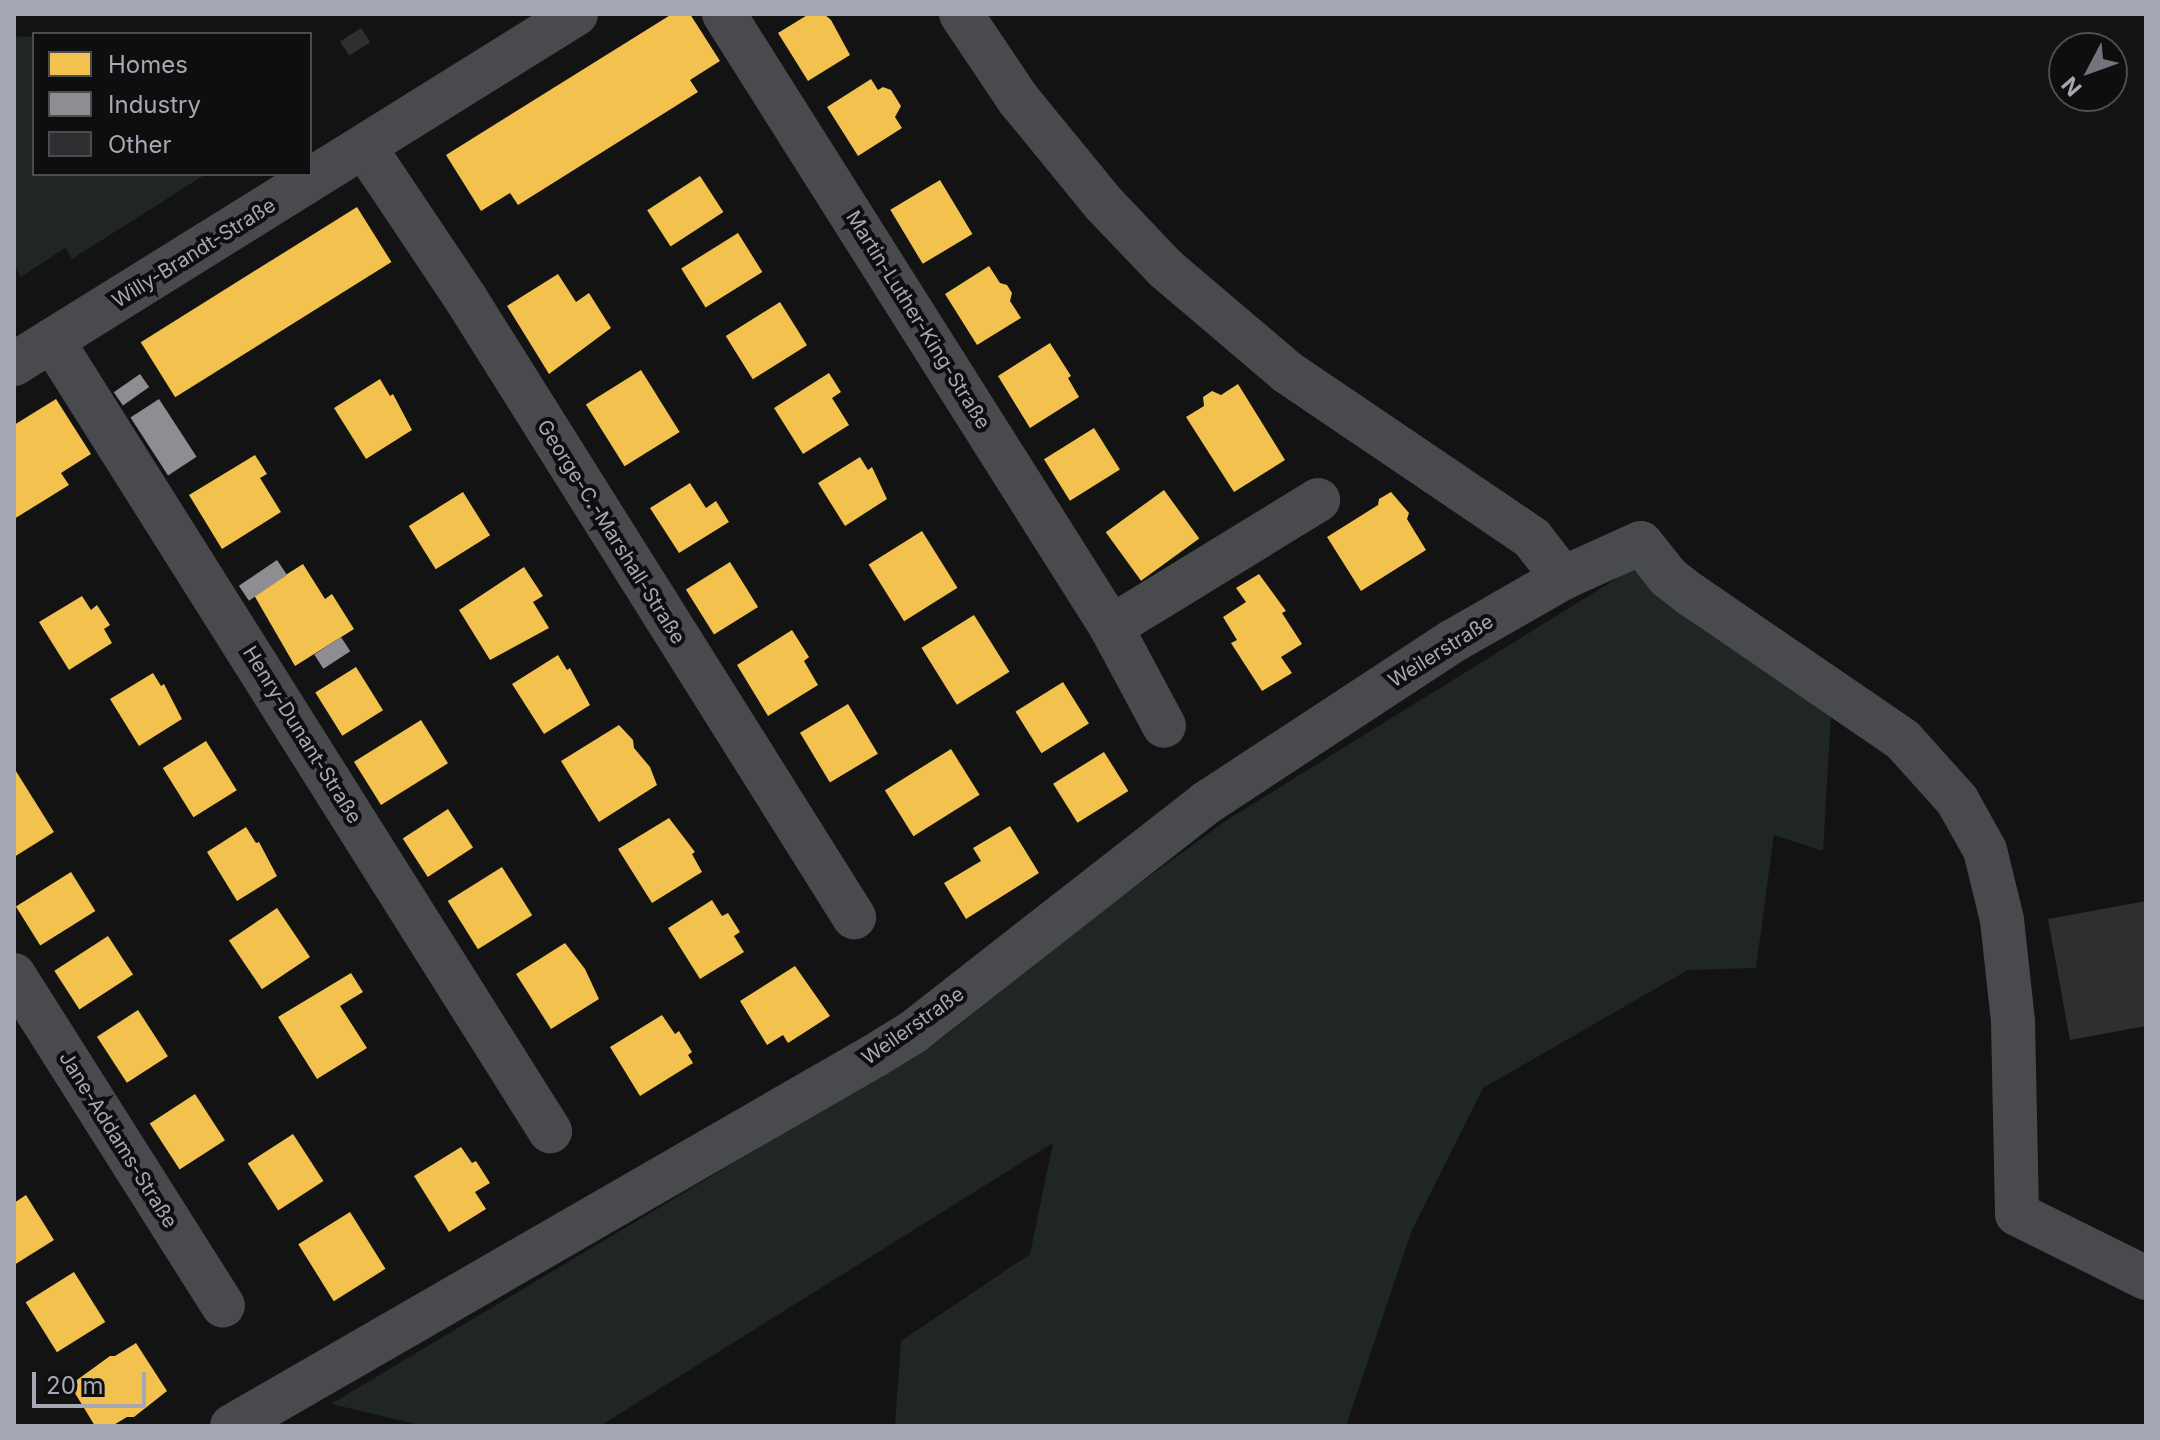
<!DOCTYPE html>
<meta charset="utf-8">
<style>
body{margin:0}
#map{position:relative;width:2160px;height:1440px;overflow:hidden;background:#131314;font-family:Inter,sans-serif}
div>[style]{position:absolute}
.green>*{inset:0;background:#202622}
.homes>*{inset:0;background:#f2c14e;transform-origin:0 0}
.industry>*{inset:0;background:#8d8d92;transform-origin:0 0}
.building>*{inset:0;background:#2f2f31;transform-origin:0 0}
.minor>*{height:44px;margin:-22px;padding:0 22px;transform-origin:22px;border-radius:22px;background:#494a4d}
span{translate:-50% -50%;white-space:nowrap;text-align:center;line-height:1.15;-webkit-text-stroke:8px #0e0e0f;paint-order:stroke}
.street-label{font-size:20px;color:#a6a8b3}
.frame{position:absolute;inset:0;border:16px solid #a6a8b3;pointer-events:none}
.legend{position:absolute;left:32px;top:32px;width:280px;height:144px;box-sizing:border-box;background:#0e0e0f;border:2px solid #4b4c51;margin:0;padding:10px 14px;list-style:none;font-size:24px;color:#a6a8b3}
.legend li{display:flex;align-items:center;gap:16px;height:40px}
.legend b{width:40px;border:2px solid #4b4c51}
.north{position:absolute;left:2048px;top:32px;width:80px;height:80px;box-sizing:border-box;background:#0e0e0f;border:2px solid #4b4c51;border-radius:50%;rotate:229deg;font-size:22px;font-weight:700;line-height:32px;text-align:center;color:#a6a8b3}
.north::after{content:'';display:block;margin:auto;width:28px;height:36px;background:#73747b;clip-path:polygon(50% 0,100% 100%,50% 72%,0 100%)}
.scale{position:absolute;left:32px;top:1372px;width:114px;height:36px;box-sizing:border-box;border:4px solid #a6a8b3;border-top:0;padding-left:10px;font-size:24px;line-height:28px;white-space:nowrap;color:#a6a8b3;-webkit-text-stroke:6px #0e0e0f;paint-order:stroke}
</style>
<div id="map">
<div class="green">
<div style="clip-path:polygon(14px 36px,34px 37px,34px 174px,206px 174px,72px 259px,65px 248px,21px 277px,14px 265px)"></div>
<div style="clip-path:polygon(1632px 569px,1697px 626px,1831px 717px,1823px 851px,1774px 835px,1756px 968px,1688px 970px,1483px 1088px,1412px 1230px,1346px 1426px,895px 1426px,901px 1341px,1030px 1254px,1053px 1143px,600px 1426px,424px 1426px,331px 1404px,942px 1038px,1121px 897px,1227px 820px)"></div>
</div>
<div class="homes">
<div style="clip-path:polygon(672px 14px,690px 14px,720px 61px,690px 80px,698px 92px,518px 205px,510px 193px,481px 211px,446px 155px)"></div>
<div style="clip-path:polygon(809px 14px,824px 14px,831px 20px,850px 55px,808px 81px,778px 33px)"></div>
<div style="clip-path:polygon(871px 79px,878px 90px,883px 87px,891px 90px,901px 106px,895px 117px,902px 128px,858px 156px,827px 107px)"></div>
<div style="left:700px;top:176px;width:43px;height:63px;rotate:57deg"></div>
<div style="left:940px;top:180px;width:63px;height:58px;rotate:59deg"></div>
<div style="left:357px;top:207px;width:65px;height:255px;rotate:58deg"></div>
<div style="left:738px;top:233px;width:46px;height:67px;rotate:58deg"></div>
<div style="clip-path:polygon(989px 266px,1000px 283px,1007px 285px,1012px 293px,1010px 301px,1021px 318px,977px 345px,945px 294px)"></div>
<div style="clip-path:polygon(558px 274px,576px 302px,589px 293px,611px 328px,549px 374px,507px 306px)"></div>
<div style="left:780px;top:302px;width:51px;height:64px;rotate:58deg"></div>
<div style="clip-path:polygon(1050px 343px,1071px 376px,1068px 378px,1079px 397px,1030px 428px,998px 376px)"></div>
<div style="left:641px;top:370px;width:73px;height:65px;rotate:58deg"></div>
<div style="clip-path:polygon(829px 373px,841px 392px,832px 398px,849px 425px,803px 454px,774px 408px)"></div>
<div style="clip-path:polygon(380px 379px,390px 396px,393px 394px,412px 430px,366px 459px,334px 408px)"></div>
<div style="clip-path:polygon(1238px 384px,1285px 460px,1234px 492px,1186px 417px,1204px 406px,1203px 397px,1212px 391px,1221px 395px)"></div>
<div style="clip-path:polygon(56px 399px,91px 454px,61px 473px,69px 485px,14px 519px,14px 425px)"></div>
<div style="left:1094px;top:428px;width:49px;height:59px;rotate:58deg"></div>
<div style="clip-path:polygon(255px 455px,267px 474px,260px 478px,281px 512px,222px 549px,189px 495px)"></div>
<div style="clip-path:polygon(860px 457px,868px 470px,872px 467px,887px 499px,845px 526px,818px 483px)"></div>
<div style="clip-path:polygon(690px 483px,706px 508px,716px 501px,729px 522px,679px 553px,650px 508px)"></div>
<div style="left:1164px;top:490px;width:60px;height:72px;rotate:54deg"></div>
<div style="left:463px;top:492px;width:51px;height:64px;rotate:58deg"></div>
<div style="clip-path:polygon(1391px 492px,1409px 513px,1407px 519px,1426px 550px,1361px 591px,1327px 537px,1378px 505px,1379px 499px)"></div>
<div style="left:922px;top:531px;width:67px;height:63px;rotate:58deg"></div>
<div style="left:730px;top:562px;width:53px;height:52px;rotate:58deg"></div>
<div style="clip-path:polygon(303px 564px,325px 599px,332px 594px,354px 629px,295px 666px,254px 595px)"></div>
<div style="clip-path:polygon(524px 567px,543px 596px,533px 602px,549px 628px,490px 660px,459px 610px)"></div>
<div style="clip-path:polygon(1259px 574px,1286px 611px,1282px 613px,1302px 644px,1281px 657px,1292px 673px,1262px 691px,1231px 643px,1237px 640px,1223px 617px,1246px 602px,1236px 588px)"></div>
<div style="clip-path:polygon(82px 596px,91px 610px,97px 605px,110px 625px,104px 629px,112px 643px,69px 670px,39px 622px)"></div>
<div style="left:974px;top:615px;width:67px;height:62px;rotate:58deg"></div>
<div style="clip-path:polygon(792px 630px,809px 657px,804px 661px,818px 685px,768px 716px,737px 665px)"></div>
<div style="clip-path:polygon(558px 655px,567px 670px,570px 668px,590px 705px,544px 734px,512px 684px)"></div>
<div style="left:356px;top:667px;width:51px;height:48px;rotate:58deg"></div>
<div style="clip-path:polygon(153px 673px,161px 686px,164px 684px,182px 719px,139px 746px,110px 699px)"></div>
<div style="left:1063px;top:682px;width:49px;height:56px;rotate:58deg"></div>
<div style="left:848px;top:704px;width:58px;height:56px;rotate:59deg"></div>
<div style="left:421px;top:720px;width:51px;height:79px;rotate:58deg"></div>
<div style="clip-path:polygon(619px 725px,633px 740px,634px 748px,650px 767px,657px 785px,599px 822px,561px 761px)"></div>
<div style="left:206px;top:741px;width:58px;height:51px;rotate:58deg"></div>
<div style="left:951px;top:749px;width:54px;height:78px;rotate:58deg"></div>
<div style="left:1104px;top:752px;width:46px;height:60px;rotate:58deg"></div>
<div style="clip-path:polygon(14px 768px,54px 832px,14px 857px)"></div>
<div style="left:448px;top:809px;width:46px;height:54px;rotate:57deg"></div>
<div style="clip-path:polygon(669px 818px,695px 852px,692px 854px,702px 872px,652px 903px,618px 849px)"></div>
<div style="clip-path:polygon(1010px 826px,1039px 873px,966px 919px,944px 883px,981px 861px,973px 848px)"></div>
<div style="clip-path:polygon(246px 827px,256px 843px,259px 842px,277px 876px,237px 901px,207px 852px)"></div>
<div style="left:502px;top:867px;width:57px;height:64px;rotate:58deg"></div>
<div style="left:71px;top:872px;width:46px;height:65px;rotate:58deg"></div>
<div style="clip-path:polygon(712px 900px,722px 916px,728px 913px,740px 932px,734px 936px,744px 952px,700px 979px,668px 928px)"></div>
<div style="left:277px;top:908px;width:59px;height:58px;rotate:56deg"></div>
<div style="left:108px;top:936px;width:46px;height:64px;rotate:57deg"></div>
<div style="clip-path:polygon(565px 943px,585px 969px,599px 999px,551px 1029px,516px 974px)"></div>
<div style="clip-path:polygon(795px 966px,830px 1016px,788px 1043px,783px 1035px,767px 1045px,740px 1001px)"></div>
<div style="clip-path:polygon(351px 973px,363px 992px,340px 1006px,367px 1048px,317px 1079px,278px 1017px)"></div>
<div style="left:138px;top:1010px;width:55px;height:49px;rotate:57deg"></div>
<div style="clip-path:polygon(662px 1015px,675px 1034px,679px 1031px,692px 1052px,688px 1055px,693px 1063px,640px 1096px,610px 1047px)"></div>
<div style="left:195px;top:1094px;width:55px;height:54px;rotate:57deg"></div>
<div style="left:293px;top:1134px;width:56px;height:54px;rotate:57deg"></div>
<div style="clip-path:polygon(461px 1147px,472px 1163px,476px 1161px,490px 1183px,475px 1192px,486px 1209px,449px 1232px,414px 1176px)"></div>
<div style="clip-path:polygon(26px 1195px,54px 1240px,14px 1265px,14px 1203px)"></div>
<div style="left:350px;top:1212px;width:67px;height:61px;rotate:58deg"></div>
<div style="left:74px;top:1272px;width:59px;height:57px;rotate:58deg"></div>
<div style="clip-path:polygon(136px 1343px,167px 1391px,134px 1417px,127px 1417px,112px 1426px,95px 1426px,70px 1385px,110px 1356px,115px 1356px)"></div>
</div>
<div class="industry">
<div style="left:140px;top:374px;width:16px;height:32px;rotate:55deg"></div>
<div style="left:159px;top:399px;width:69px;height:34px;rotate:57deg"></div>
<div style="left:277px;top:560px;width:18px;height:46px;rotate:56deg"></div>
<div style="left:341px;top:637px;width:17px;height:32px;rotate:57deg"></div>
</div>
<div class="building">
<div style="left:361px;top:28px;width:17px;height:25px;rotate:57deg"></div>
<div style="clip-path:polygon(2146px 901px,2146px 1026px,2070px 1040px,2048px 919px)"></div>
</div>
<div class="minor">
<div style="left:724px;top:14px;width:725px;rotate:57.73deg"></div>
<div style="left:1111px;top:627px;width:112px;rotate:61.8deg"></div>
<div style="left:961px;top:14px;width:102px;rotate:56.2deg"></div>
<div style="left:1018px;top:99px;width:136px;rotate:50.7deg"></div>
<div style="left:1104px;top:204px;width:90px;rotate:46.4deg"></div>
<div style="left:1166px;top:269px;width:159px;rotate:40.4deg"></div>
<div style="left:1287px;top:372px;width:296px;rotate:34.1deg"></div>
<div style="left:1532px;top:538px;width:51px;rotate:52.2deg"></div>
<div style="left:365px;top:148px;width:182px;rotate:56.2deg"></div>
<div style="left:466px;top:299px;width:730px;rotate:57.88deg"></div>
<div style="left:52px;top:340px;width:935px;rotate:57.81deg"></div>
<div style="left:14px;top:364px;width:662px;rotate:-31.91deg"></div>
<div style="left:1111px;top:627px;width:243px;rotate:-31.5deg"></div>
<div style="left:14px;top:975px;width:391px;rotate:57.7deg"></div>
<div style="left:232px;top:1426px;width:741px;rotate:-29.96deg"></div>
<div style="left:874px;top:1056px;width:46px;rotate:-31.6deg"></div>
<div style="left:913px;top:1032px;width:372px;rotate:-38deg"></div>
<div style="left:1206px;top:803px;width:295px;rotate:-33.3deg"></div>
<div style="left:1453px;top:641px;width:127px;rotate:-29.8deg"></div>
<div style="left:1563px;top:578px;width:85px;rotate:-24.2deg"></div>
<div style="left:1641px;top:543px;width:43px;rotate:51.5deg"></div>
<div style="left:1668px;top:577px;width:28px;rotate:38deg"></div>
<div style="left:1690px;top:594px;width:258px;rotate:34.4deg"></div>
<div style="left:1903px;top:740px;width:81px;rotate:48deg"></div>
<div style="left:1957px;top:800px;width:57px;rotate:60.8deg"></div>
<div style="left:1985px;top:850px;width:72px;rotate:76.3deg"></div>
<div style="left:2002px;top:920px;width:103px;rotate:83.8deg"></div>
<div style="left:2013px;top:1022px;width:192px;rotate:88.8deg"></div>
<div style="left:2017px;top:1214px;width:144px;rotate:26.4deg"></div>
</div>
<div class="street-label">
<span style="left:194px;top:253px;rotate:-32deg">Willy-Brandt-Straße</span>
<span style="left:918px;top:320px;rotate:58deg">Martin-Luther-King-Straße</span>
<span style="left:611px;top:532px;rotate:58deg">George-C.-Marshall-Straße</span>
<span style="left:1441px;top:651px;rotate:-32deg">Weilerstraße</span>
<span style="left:302px;top:735px;rotate:58deg">Henry-Dunant-Straße</span>
<span style="left:913px;top:1026px;rotate:-35deg">Weilerstraße</span>
<span style="left:118px;top:1140px;rotate:58deg">Jane-Addams-Straße</span>
</div>
<div class="frame"></div>
<ul class="legend">
<li><b style="height:22px;background:#f2c14e"></b>Homes</li>
<li><b style="height:22px;background:#8d8d92"></b>Industry</li>
<li><b style="height:22px;background:#2f2f31"></b>Other</li>
</ul>
<div class="north">N</div>
<div class="scale">20 m</div>
</div>
